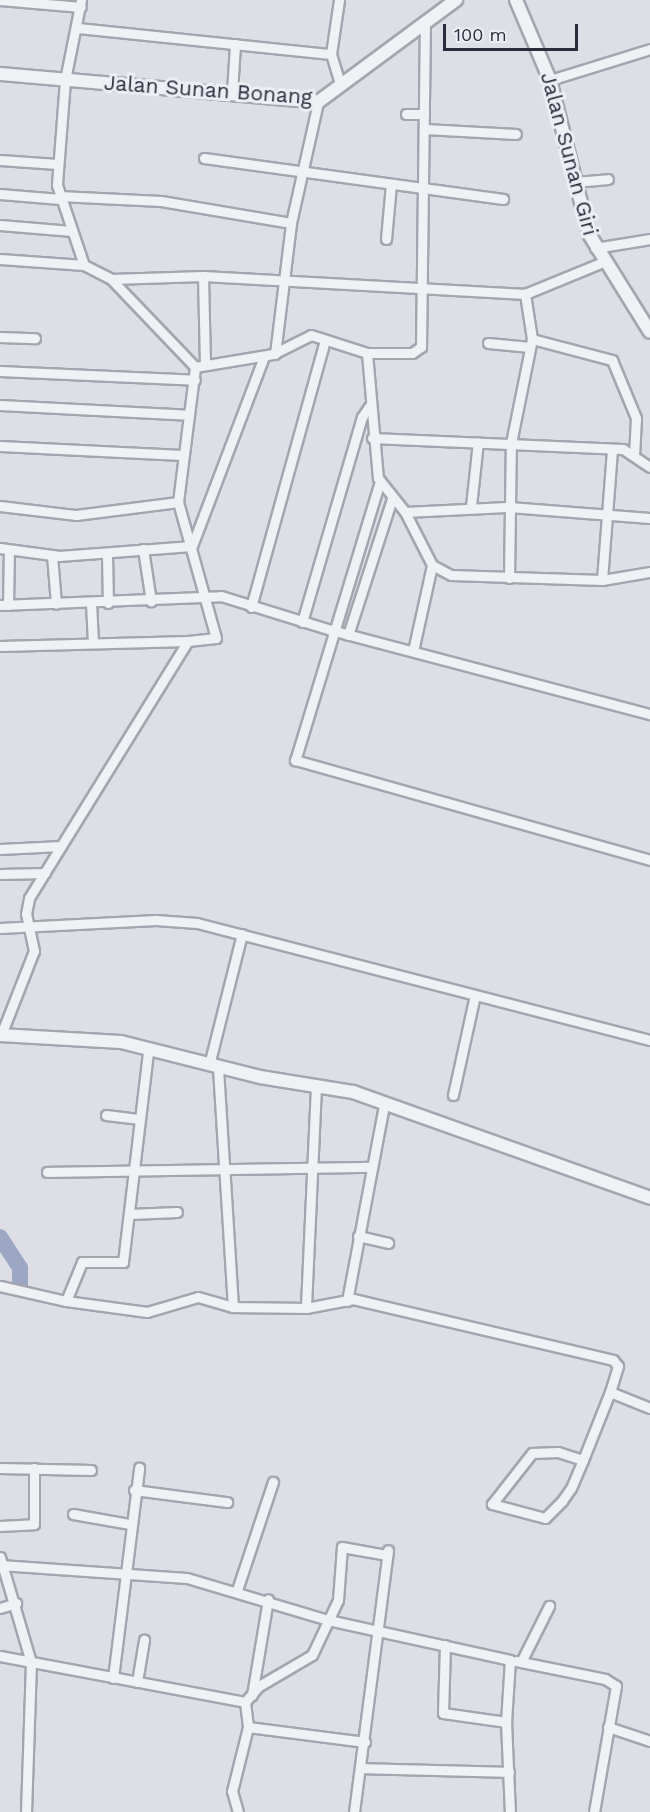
<!DOCTYPE html>
<style>
body{margin:0}
#map{position:relative;width:650px;height:1812px;overflow:hidden;background:#dedfe6;font-family:"Work Sans",sans-serif}
div>[style]{position:absolute}
.river>*{height:16px;margin:-8px;padding:0 8px;transform-origin:8px;border-radius:8px;background:#9ca7c3}
.roads{filter:drop-shadow(2px 0 #a4a6af) drop-shadow(-2px 0 #a4a6af) drop-shadow(0 2px #a4a6af) drop-shadow(0 -2px #a4a6af)}
.minor>*{height:9px;margin:-4.5px;padding:0 4.5px;transform-origin:4.5px;border-radius:4.5px;background:#f0f1f5}
.tertiary>*{height:12px;margin:-6px;padding:0 6px;transform-origin:6px;border-radius:6px;background:#f0f1f5}
span{translate:-50% -50%;white-space:nowrap;text-align:center;line-height:1.15;-webkit-text-stroke:6px #edeef4;paint-order:stroke}
.street-label{font-size:21px;color:#292c3b}
.scale{position:absolute;left:443px;top:24px;width:135px;height:27px;box-sizing:border-box;border:3px solid #292c3b;border-top:0;padding-left:8px;font-size:18px;line-height:21px;white-space:nowrap;color:#292c3b;-webkit-text-stroke:4px #edeef4;paint-order:stroke}
</style>
<div id="map">
<div class="river">
<div style="left:0;top:1237px;width:37px;rotate:57deg"></div>
<div style="left:20px;top:1268px;width:21px;rotate:90deg"></div>
</div>
<div class="roads">
<div class="minor">
<div style="left:0;top:0;width:81px;rotate:4.9deg"></div>
<div style="left:81px;top:0;width:82px;rotate:101.3deg"></div>
<div style="left:65px;top:80px;width:105px;rotate:94.4deg"></div>
<div style="left:57px;top:185px;width:84px;rotate:71.4deg"></div>
<div style="left:339px;top:0;width:55px;rotate:98.4deg"></div>
<div style="left:331px;top:54px;width:31px;rotate:73deg"></div>
<div style="left:78px;top:28px;width:254px;rotate:5.9deg"></div>
<div style="left:550px;top:80px;width:105px;rotate:-17.2deg"></div>
<div style="left:232px;top:92px;width:48px;rotate:-86.4deg"></div>
<div style="left:406px;top:114px;width:18px"></div>
<div style="left:425px;top:129px;width:91px;rotate:3.1deg"></div>
<div style="left:204px;top:158px;width:302px;rotate:7.8deg"></div>
<div style="left:0;top:160px;width:57px;rotate:4deg"></div>
<div style="left:575px;top:182px;width:33px;rotate:-5deg"></div>
<div style="left:0;top:194px;width:60px;rotate:4.8deg"></div>
<div style="left:59px;top:196px;width:102px;rotate:2.8deg"></div>
<div style="left:161px;top:201px;width:132px;rotate:9.6deg"></div>
<div style="left:0;top:225px;width:72px;rotate:4.8deg"></div>
<div style="left:386px;top:239px;width:55px;rotate:-84.8deg"></div>
<div style="left:595px;top:248px;width:56px;rotate:-9.3deg"></div>
<div style="left:0;top:259px;width:84px;rotate:4.1deg"></div>
<div style="left:84px;top:265px;width:30px;rotate:27deg"></div>
<div style="left:111px;top:279px;width:122px;rotate:46.3deg"></div>
<div style="left:203px;top:276px;width:87px;rotate:88.7deg"></div>
<div style="left:111px;top:279px;width:92px;rotate:-1.9deg"></div>
<div style="left:203px;top:276px;width:323px;rotate:3.2deg"></div>
<div style="left:525px;top:294px;width:84px;rotate:-22.3deg"></div>
<div style="left:0;top:337px;width:35px;rotate:2deg"></div>
<div style="left:532px;top:339px;width:83px;rotate:14.7deg"></div>
<div style="left:612px;top:360px;width:63px;rotate:67.5deg"></div>
<div style="left:636px;top:418px;width:36px;rotate:93deg"></div>
<div style="left:488px;top:343px;width:42px;rotate:5.4deg"></div>
<div style="left:367px;top:353px;width:45px"></div>
<div style="left:412px;top:353px;width:11px;rotate:-34deg"></div>
<div style="left:421px;top:347px;width:326px;rotate:-89.3deg"></div>
<div style="left:275px;top:354px;width:132px;rotate:-83deg"></div>
<div style="left:291px;top:223px;width:124px;rotate:-77.4deg"></div>
<div style="left:0;top:371px;width:195px;rotate:2.6deg"></div>
<div style="left:0;top:405px;width:188px;rotate:3deg"></div>
<div style="left:372px;top:438px;width:251px;rotate:2.5deg"></div>
<div style="left:623px;top:449px;width:32px;rotate:34deg"></div>
<div style="left:0;top:446px;width:182px;rotate:2.8deg"></div>
<div style="left:380px;top:481px;width:292px;rotate:106.9deg"></div>
<div style="left:295px;top:760px;width:369px;rotate:15.7deg"></div>
<div style="left:0;top:506px;width:77px;rotate:6.8deg"></div>
<div style="left:76px;top:515px;width:103px;rotate:-7.3deg"></div>
<div style="left:471px;top:506px;width:64px;rotate:-83.8deg"></div>
<div style="left:405px;top:512px;width:104px;rotate:-2.8deg"></div>
<div style="left:509px;top:507px;width:141px;rotate:4.5deg"></div>
<div style="left:0;top:548px;width:60px;rotate:7.7deg"></div>
<div style="left:59px;top:556px;width:133px;rotate:-4.3deg"></div>
<div style="left:192px;top:546px;width:203px;rotate:-69.2deg"></div>
<div style="left:143px;top:549px;width:53px;rotate:81.3deg"></div>
<div style="left:107px;top:553px;width:50px;rotate:88.9deg"></div>
<div style="left:52px;top:555px;width:49px;rotate:85.3deg"></div>
<div style="left:509px;top:578px;width:135px;rotate:-89.2deg"></div>
<div style="left:511px;top:443px;width:106px;rotate:-78.6deg"></div>
<div style="left:532px;top:339px;width:46px;rotate:-98.8deg"></div>
<div style="left:602px;top:580px;width:131px;rotate:-85.6deg"></div>
<div style="left:91px;top:603px;width:40px;rotate:87.1deg"></div>
<div style="left:0;top:605px;width:221px;rotate:-2.3deg"></div>
<div style="left:221px;top:596px;width:115px;rotate:17.2deg"></div>
<div style="left:331px;top:630px;width:330px;rotate:14.8deg"></div>
<div style="left:8px;top:605px;width:55px;rotate:-89deg"></div>
<div style="left:251px;top:607px;width:277px;rotate:-74.5deg"></div>
<div style="left:302px;top:622px;width:214px;rotate:-73.7deg"></div>
<div style="left:362px;top:417px;width:14px;rotate:-56deg"></div>
<div style="left:348px;top:635px;width:143px;rotate:-72.1deg"></div>
<div style="left:0;top:646px;width:188px;rotate:-1.5deg"></div>
<div style="left:413px;top:651px;width:88px;rotate:-77.5deg"></div>
<div style="left:0;top:849px;width:61px;rotate:-2.8deg"></div>
<div style="left:0;top:874px;width:45px;rotate:-1.3deg"></div>
<div style="left:0;top:928px;width:156px;rotate:-2.9deg"></div>
<div style="left:156px;top:920px;width:41px;rotate:4.2deg"></div>
<div style="left:197px;top:923px;width:468px;rotate:14.5deg"></div>
<div style="left:1px;top:1035px;width:90px;rotate:-68.6deg"></div>
<div style="left:34px;top:951px;width:38px;rotate:-102deg"></div>
<div style="left:26px;top:914px;width:16px;rotate:-79deg"></div>
<div style="left:29px;top:898px;width:302px;rotate:-58.3deg"></div>
<div style="left:188px;top:641px;width:28px;rotate:-6deg"></div>
<div style="left:216px;top:638px;width:141px;rotate:-105.6deg"></div>
<div style="left:178px;top:502px;width:136px;rotate:-82.8deg"></div>
<div style="left:195px;top:367px;width:79px;rotate:-9.5deg"></div>
<div style="left:273px;top:354px;width:42px;rotate:-26.6deg"></div>
<div style="left:311px;top:335px;width:59px;rotate:17.8deg"></div>
<div style="left:367px;top:353px;width:125px;rotate:85deg"></div>
<div style="left:378px;top:478px;width:43px;rotate:51.5deg"></div>
<div style="left:405px;top:512px;width:59px;rotate:63deg"></div>
<div style="left:432px;top:565px;width:21px;rotate:28deg"></div>
<div style="left:451px;top:575px;width:151px;rotate:1.9deg"></div>
<div style="left:602px;top:580px;width:49px;rotate:-9.5deg"></div>
<div style="left:209px;top:1065px;width:135px;rotate:-75.9deg"></div>
<div style="left:316px;top:1086px;width:222px;rotate:92.6deg"></div>
<div style="left:306px;top:1308px;width:48px;rotate:-10.8deg"></div>
<div style="left:353px;top:1299px;width:267px;rotate:13.2deg"></div>
<div style="left:613px;top:1360px;width:8px;rotate:50deg"></div>
<div style="left:618px;top:1366px;width:27px;rotate:107deg"></div>
<div style="left:610px;top:1392px;width:73px;rotate:111.7deg"></div>
<div style="left:583px;top:1460px;width:30px;rotate:113deg"></div>
<div style="left:571px;top:1488px;width:16px;rotate:125deg"></div>
<div style="left:562px;top:1501px;width:24px;rotate:135deg"></div>
<div style="left:545px;top:1518px;width:55px;rotate:-165.2deg"></div>
<div style="left:492px;top:1504px;width:65px;rotate:-51.9deg"></div>
<div style="left:532px;top:1453px;width:26px;rotate:-2deg"></div>
<div style="left:558px;top:1452px;width:26px;rotate:18deg"></div>
<div style="left:453px;top:1095px;width:102px;rotate:-77.6deg"></div>
<div style="left:106px;top:1115px;width:34px;rotate:7deg"></div>
<div style="left:47px;top:1172px;width:324px;rotate:-0.9deg"></div>
<div style="left:130px;top:1214px;width:47px;rotate:-2.4deg"></div>
<div style="left:358px;top:1236px;width:31px;rotate:13deg"></div>
<div style="left:0;top:1286px;width:68px;rotate:12.8deg"></div>
<div style="left:66px;top:1301px;width:42px;rotate:-67.7deg"></div>
<div style="left:82px;top:1262px;width:41px"></div>
<div style="left:123px;top:1262px;width:212px;rotate:-83.2deg"></div>
<div style="left:66px;top:1301px;width:82px;rotate:7.7deg"></div>
<div style="left:147px;top:1312px;width:53px;rotate:-16.4deg"></div>
<div style="left:198px;top:1297px;width:36px;rotate:16deg"></div>
<div style="left:233px;top:1307px;width:239px;rotate:-93.6deg"></div>
<div style="left:347px;top:1301px;width:199px;rotate:-79.3deg"></div>
<div style="left:233px;top:1307px;width:73px;rotate:0.8deg"></div>
<div style="left:610px;top:1392px;width:43px;rotate:21.8deg"></div>
<div style="left:0;top:1468px;width:91px;rotate:1.3deg"></div>
<div style="left:134px;top:1490px;width:94px;rotate:7.4deg"></div>
<div style="left:73px;top:1514px;width:58px;rotate:10deg"></div>
<div style="left:0;top:1526px;width:34px;rotate:-3deg"></div>
<div style="left:34px;top:1524px;width:56px;rotate:-90deg"></div>
<div style="left:0;top:1557px;width:109px;rotate:73.6deg"></div>
<div style="left:31px;top:1662px;width:150px;rotate:91.9deg"></div>
<div style="left:0;top:1565px;width:187px;rotate:4deg"></div>
<div style="left:187px;top:1578px;width:147px;rotate:16.6deg"></div>
<div style="left:328px;top:1620px;width:186px;rotate:12.4deg"></div>
<div style="left:510px;top:1660px;width:62px;rotate:93.7deg"></div>
<div style="left:506px;top:1722px;width:90px;rotate:87.5deg"></div>
<div style="left:237px;top:1590px;width:114px;rotate:-71.6deg"></div>
<div style="left:0;top:1608px;width:17px;rotate:-17deg"></div>
<div style="left:445px;top:1645px;width:68px;rotate:91.7deg"></div>
<div style="left:443px;top:1713px;width:64px;rotate:8.1deg"></div>
<div style="left:0;top:1656px;width:249px;rotate:10.6deg"></div>
<div style="left:245px;top:1702px;width:25px;rotate:83deg"></div>
<div style="left:248px;top:1727px;width:66px;rotate:104deg"></div>
<div style="left:232px;top:1791px;width:22px;rotate:74deg"></div>
<div style="left:516px;top:1661px;width:5px;rotate:11deg"></div>
<div style="left:521px;top:1662px;width:63px;rotate:-63.4deg"></div>
<div style="left:521px;top:1662px;width:86px;rotate:11.4deg"></div>
<div style="left:605px;top:1679px;width:13px;rotate:32deg"></div>
<div style="left:616px;top:1686px;width:128px;rotate:99.9deg"></div>
<div style="left:113px;top:1678px;width:212px;rotate:-82.9deg"></div>
<div style="left:137px;top:1682px;width:43px;rotate:-80.5deg"></div>
<div style="left:252px;top:1695px;width:97px;rotate:-80.5deg"></div>
<div style="left:245px;top:1702px;width:21px;rotate:-49deg"></div>
<div style="left:259px;top:1686px;width:61px;rotate:-30.3deg"></div>
<div style="left:312px;top:1655px;width:61px;rotate:-64.7deg"></div>
<div style="left:338px;top:1600px;width:53px;rotate:-85.7deg"></div>
<div style="left:342px;top:1547px;width:46px;rotate:10.1deg"></div>
<div style="left:248px;top:1727px;width:118px;rotate:7.3deg"></div>
<div style="left:608px;top:1727px;width:44px;rotate:18.4deg"></div>
<div style="left:361px;top:1768px;width:148px;rotate:1.5deg"></div>
<div style="left:354px;top:1812px;width:264px;rotate:-82.6deg"></div>
</div>
<div class="tertiary">
<div style="left:516px;top:0;width:87px;rotate:67deg"></div>
<div style="left:550px;top:80px;width:159px;rotate:75.8deg"></div>
<div style="left:589px;top:234px;width:115px;rotate:58.1deg"></div>
<div style="left:0;top:74px;width:319px;rotate:5deg"></div>
<div style="left:318px;top:102px;width:172px;rotate:-36.5deg"></div>
<div style="left:0;top:1035px;width:121px;rotate:3.3deg"></div>
<div style="left:121px;top:1042px;width:143px;rotate:14.1deg"></div>
<div style="left:260px;top:1077px;width:94px;rotate:9.2deg"></div>
<div style="left:353px;top:1092px;width:315px;rotate:19.6deg"></div>
</div>
</div>
<div class="street-label">
<span style="left:208px;top:90px;rotate:4deg">Jalan Sunan Bonang</span>
<span style="left:569px;top:154px;rotate:75deg">Jalan Sunan Giri</span>
</div>
<div class="scale">100 m</div>
</div>
